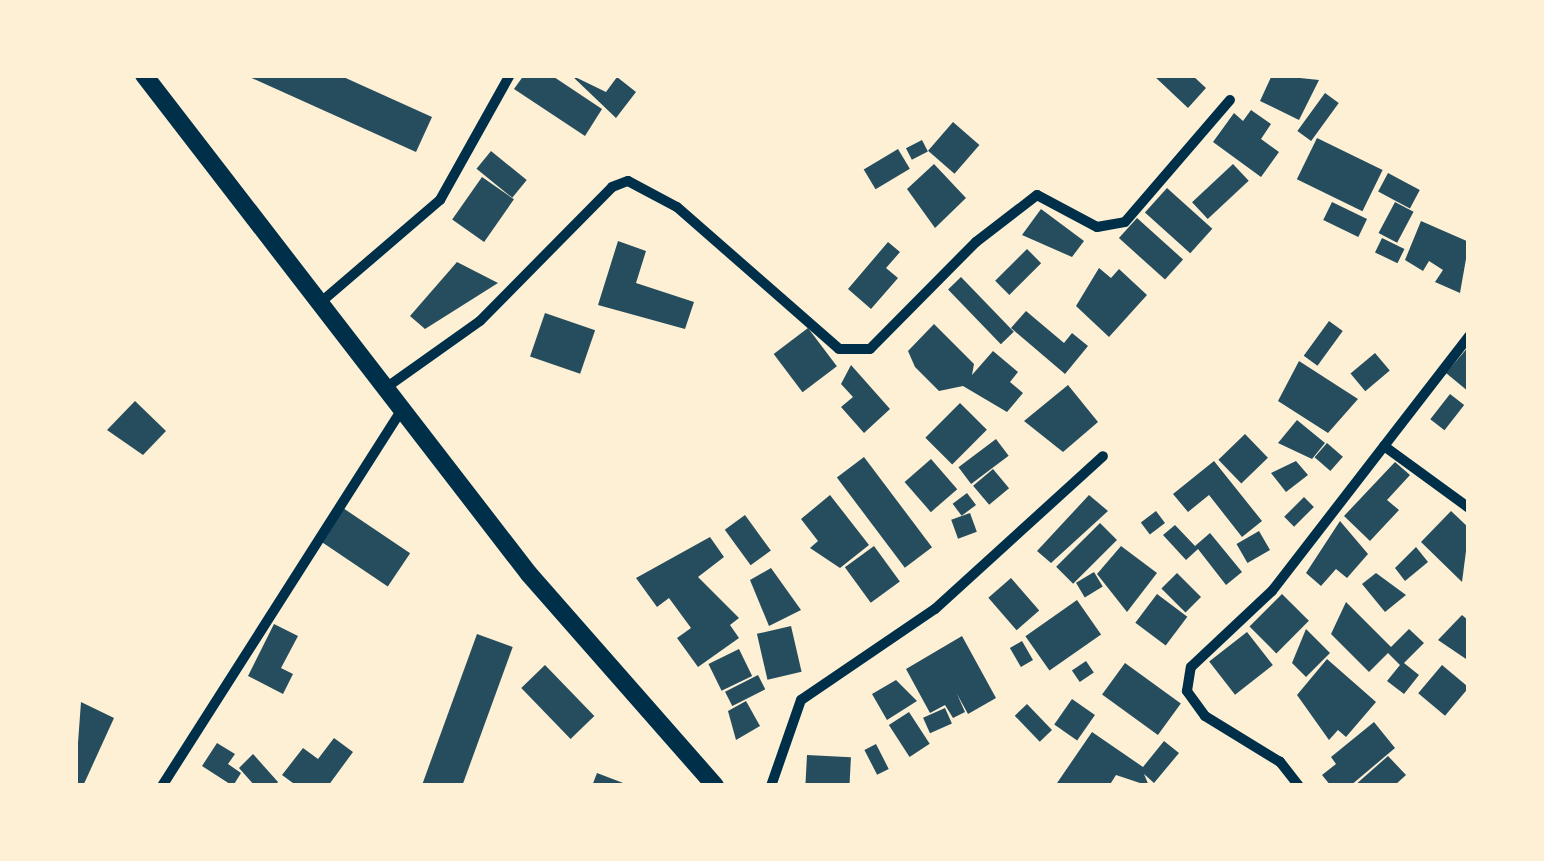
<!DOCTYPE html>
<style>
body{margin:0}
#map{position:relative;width:1544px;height:861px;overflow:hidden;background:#fdf0d5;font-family:"DejaVu Sans",sans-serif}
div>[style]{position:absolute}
.building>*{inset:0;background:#264d5e;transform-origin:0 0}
.minor>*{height:10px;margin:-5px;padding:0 5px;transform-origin:5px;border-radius:5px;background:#003049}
.tertiary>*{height:18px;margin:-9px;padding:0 9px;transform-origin:9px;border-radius:9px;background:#003049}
span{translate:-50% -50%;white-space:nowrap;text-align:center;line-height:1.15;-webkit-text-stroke:9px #fdf0d5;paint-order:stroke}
.frame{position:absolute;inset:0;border:78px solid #fdf0d5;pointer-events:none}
</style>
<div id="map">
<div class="building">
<div style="clip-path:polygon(245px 75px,339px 75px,432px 117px,416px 152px)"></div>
<div style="clip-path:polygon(524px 75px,551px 75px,602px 109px,585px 136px,514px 89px)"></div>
<div style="clip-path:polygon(571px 75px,606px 92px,617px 77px,636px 92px,616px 118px)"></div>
<div style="clip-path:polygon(1153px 75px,1192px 75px,1206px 88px,1188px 108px)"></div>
<div style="clip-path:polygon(1272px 75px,1319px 80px,1299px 120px,1260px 101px)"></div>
<div style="left:1325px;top:93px;width:17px;height:47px;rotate:36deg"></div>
<div style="clip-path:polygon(1251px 110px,1271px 124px,1261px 139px,1279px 152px,1261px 177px,1213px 142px,1234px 113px,1243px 121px)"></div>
<div style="left:953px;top:122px;width:35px;height:38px;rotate:41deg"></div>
<div style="left:1317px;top:138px;width:73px;height:46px;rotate:26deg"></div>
<div style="left:922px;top:140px;width:13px;height:18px;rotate:63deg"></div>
<div style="left:898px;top:149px;width:23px;height:40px;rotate:59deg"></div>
<div style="left:491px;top:151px;width:46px;height:23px;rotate:39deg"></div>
<div style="clip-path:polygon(934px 164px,966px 198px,935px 228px,907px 189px)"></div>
<div style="left:1233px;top:164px;width:23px;height:56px;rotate:47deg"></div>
<div style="left:1388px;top:173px;width:36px;height:21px;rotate:28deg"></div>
<div style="left:482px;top:177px;width:39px;height:52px;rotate:35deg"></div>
<div style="left:1167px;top:188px;width:61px;height:33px;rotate:42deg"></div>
<div style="left:1332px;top:202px;width:39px;height:20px;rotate:26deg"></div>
<div style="left:1395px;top:202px;width:21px;height:35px;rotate:28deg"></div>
<div style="clip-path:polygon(1041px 209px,1084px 241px,1072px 257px,1022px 235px)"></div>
<div style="left:1137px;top:218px;width:62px;height:27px;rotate:42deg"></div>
<div style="clip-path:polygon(1421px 221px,1469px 242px,1460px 293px,1435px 282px,1443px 270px,1429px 261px,1423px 271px,1405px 260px)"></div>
<div style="left:1382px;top:238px;width:25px;height:16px;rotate:26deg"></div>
<div style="clip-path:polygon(618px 241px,646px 251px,636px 283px,694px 302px,685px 329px,598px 305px)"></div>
<div style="clip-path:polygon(888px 242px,900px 252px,886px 268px,898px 278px,871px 309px,848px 289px)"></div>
<div style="left:1027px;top:249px;width:20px;height:45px;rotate:45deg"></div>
<div style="clip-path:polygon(457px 262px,498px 283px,425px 329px,410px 316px)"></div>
<div style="clip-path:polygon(1099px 268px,1111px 278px,1119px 269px,1147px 295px,1109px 337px,1076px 306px)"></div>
<div style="left:961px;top:277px;width:76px;height:18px;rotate:46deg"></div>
<div style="clip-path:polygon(1026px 311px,1064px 343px,1072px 333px,1088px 346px,1065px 374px,1011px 328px)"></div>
<div style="left:545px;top:313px;width:53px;height:46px;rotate:19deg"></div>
<div style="left:1329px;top:321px;width:17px;height:43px;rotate:36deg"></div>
<div style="clip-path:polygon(934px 324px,974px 364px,972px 375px,993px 351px,1018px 372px,1010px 382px,1023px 393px,1007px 412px,963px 386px,939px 391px,915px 367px,908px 351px)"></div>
<div style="left:808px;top:328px;width:48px;height:43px;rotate:53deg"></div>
<div style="clip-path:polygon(1469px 346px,1469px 392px,1446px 373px)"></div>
<div style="left:1375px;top:353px;width:23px;height:32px;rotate:50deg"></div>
<div style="clip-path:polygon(1299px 361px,1358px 399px,1328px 433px,1278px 401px)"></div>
<div style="clip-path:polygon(851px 365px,890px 409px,864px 433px,841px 407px,853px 397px,841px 384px)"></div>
<div style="clip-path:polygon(1068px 385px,1098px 422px,1063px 452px,1024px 421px)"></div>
<div style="left:1450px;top:394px;width:18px;height:32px;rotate:38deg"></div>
<div style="clip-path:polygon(135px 401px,166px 431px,143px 455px,107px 430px)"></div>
<div style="left:960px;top:403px;width:38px;height:49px;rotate:45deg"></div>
<div style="clip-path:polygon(1297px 420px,1325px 443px,1312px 459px,1278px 443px)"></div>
<div style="left:1245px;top:434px;width:33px;height:37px;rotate:46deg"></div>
<div style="left:996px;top:439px;width:21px;height:47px;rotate:53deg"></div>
<div style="left:1327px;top:443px;width:21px;height:19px;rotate:41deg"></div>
<div style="left:864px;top:457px;width:113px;height:34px;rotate:53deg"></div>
<div style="left:931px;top:459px;width:40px;height:35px;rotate:49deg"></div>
<div style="clip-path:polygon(1214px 461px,1262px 521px,1242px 537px,1209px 495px,1188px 512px,1173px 494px)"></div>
<div style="clip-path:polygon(1296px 461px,1308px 475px,1286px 492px,1271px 473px)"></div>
<div style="clip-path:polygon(1395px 462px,1410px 475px,1387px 500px,1399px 510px,1370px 541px,1344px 516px)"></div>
<div style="left:993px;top:469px;width:25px;height:26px;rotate:50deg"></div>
<div style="left:967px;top:493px;width:15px;height:18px;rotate:53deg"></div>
<div style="clip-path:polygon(830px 495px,869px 545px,840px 568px,810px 548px,818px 541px,801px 519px)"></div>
<div style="clip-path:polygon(1089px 495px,1108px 511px,1051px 563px,1037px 551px)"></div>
<div style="left:1304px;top:497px;width:14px;height:28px;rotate:45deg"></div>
<div style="left:343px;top:508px;width:81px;height:40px;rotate:34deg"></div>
<div style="left:1156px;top:511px;width:15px;height:19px;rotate:53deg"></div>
<div style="clip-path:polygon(1451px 511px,1469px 528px,1462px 582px,1421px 542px)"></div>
<div style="left:970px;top:513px;width:20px;height:20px;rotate:70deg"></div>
<div style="left:745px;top:515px;width:44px;height:25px;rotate:54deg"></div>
<div style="clip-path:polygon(1340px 521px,1368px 554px,1347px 578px,1336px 569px,1321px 586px,1306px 573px)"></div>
<div style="left:1100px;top:523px;width:24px;height:62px;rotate:45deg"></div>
<div style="clip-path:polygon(1175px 525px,1195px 546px,1210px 533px,1242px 572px,1226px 585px,1198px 549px,1186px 560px,1163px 535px)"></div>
<div style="left:1259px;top:531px;width:22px;height:26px;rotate:60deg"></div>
<div style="clip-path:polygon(710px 537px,724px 557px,698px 577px,739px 618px,730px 625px,739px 638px,698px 667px,677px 638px,691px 628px,669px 598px,657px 607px,636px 578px)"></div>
<div style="left:874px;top:546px;width:44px;height:36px;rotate:54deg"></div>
<div style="clip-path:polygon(1121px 546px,1157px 573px,1127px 612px,1097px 574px)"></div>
<div style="clip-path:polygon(1416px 547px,1428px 562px,1405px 581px,1395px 568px)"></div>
<div style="clip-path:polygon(771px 568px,801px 610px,769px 626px,750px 580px)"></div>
<div style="left:1094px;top:572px;width:17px;height:21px;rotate:59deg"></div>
<div style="left:1177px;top:573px;width:34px;height:22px;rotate:45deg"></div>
<div style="clip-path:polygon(1376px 573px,1406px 595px,1385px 612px,1362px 584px)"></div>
<div style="left:1011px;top:578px;width:43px;height:30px;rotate:49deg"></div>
<div style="left:1157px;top:594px;width:38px;height:36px;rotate:37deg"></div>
<div style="left:1282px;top:594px;width:38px;height:46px;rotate:45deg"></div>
<div style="left:1077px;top:600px;width:42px;height:63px;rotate:55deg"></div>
<div style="clip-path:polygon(1346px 602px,1391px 647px,1409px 629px,1424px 643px,1404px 663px,1419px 675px,1404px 694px,1387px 681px,1400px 665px,1388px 653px,1369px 672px,1331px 634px)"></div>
<div style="clip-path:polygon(1462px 615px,1469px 621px,1469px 661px,1438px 640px)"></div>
<div style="clip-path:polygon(274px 624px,298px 636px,281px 668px,293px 674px,283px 694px,248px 676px)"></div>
<div style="left:791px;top:626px;width:47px;height:35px;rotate:77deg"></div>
<div style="clip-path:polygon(1306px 629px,1330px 653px,1306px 677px,1292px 663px)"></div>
<div style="left:1247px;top:632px;width:42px;height:48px;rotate:52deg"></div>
<div style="left:477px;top:634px;width:38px;height:162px;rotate:20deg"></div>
<div style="clip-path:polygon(962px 636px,996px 698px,968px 714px,957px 694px,965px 712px,953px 718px,945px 705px,930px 713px,906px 669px)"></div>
<div style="left:1022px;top:641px;width:22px;height:14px;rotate:60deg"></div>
<div style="left:739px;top:649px;width:30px;height:34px;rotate:64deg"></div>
<div style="clip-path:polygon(1327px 659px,1376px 702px,1346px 737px,1338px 730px,1329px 740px,1297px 695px)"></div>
<div style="left:1086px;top:661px;width:14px;height:17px;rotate:56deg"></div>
<div style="left:1125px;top:663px;width:69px;height:39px;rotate:36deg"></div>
<div style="left:545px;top:665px;width:71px;height:33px;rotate:46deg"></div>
<div style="left:1442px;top:665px;width:35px;height:37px;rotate:40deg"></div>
<div style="left:758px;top:675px;width:16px;height:37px;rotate:63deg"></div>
<div style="clip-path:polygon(896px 680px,917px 701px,887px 720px,872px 694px)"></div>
<div style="left:1072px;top:699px;width:28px;height:31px;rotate:35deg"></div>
<div style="clip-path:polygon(746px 701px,760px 726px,736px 740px,728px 711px)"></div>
<div style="clip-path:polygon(81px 702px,114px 718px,83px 786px,75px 784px)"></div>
<div style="left:1027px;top:704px;width:36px;height:17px;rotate:46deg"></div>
<div style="left:945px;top:708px;width:17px;height:24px;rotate:66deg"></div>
<div style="left:909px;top:712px;width:38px;height:24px;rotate:57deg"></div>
<div style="clip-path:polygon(1374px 722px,1395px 748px,1350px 786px,1331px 786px,1322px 775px,1336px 764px,1331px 757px)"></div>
<div style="clip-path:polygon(1092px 732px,1143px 767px,1164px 741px,1179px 753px,1154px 783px,1144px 774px,1149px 786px,1116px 775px,1109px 786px,1055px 786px)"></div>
<div style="clip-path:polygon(334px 738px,353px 752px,328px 786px,297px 786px,282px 775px,303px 748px,318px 759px)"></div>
<div style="clip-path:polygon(217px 743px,235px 754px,228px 764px,241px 773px,233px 786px,202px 766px)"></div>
<div style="left:876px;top:744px;width:28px;height:13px;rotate:63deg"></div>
<div style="clip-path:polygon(253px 754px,278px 782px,274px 786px,255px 786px,239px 768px)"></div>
<div style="left:807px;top:755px;width:44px;height:31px;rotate:3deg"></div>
<div style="clip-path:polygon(1388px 756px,1406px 775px,1394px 786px,1354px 786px)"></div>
<div style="clip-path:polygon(597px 773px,631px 786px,592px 786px)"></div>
</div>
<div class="minor">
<div style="left:321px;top:302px;width:157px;rotate:-40.6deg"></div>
<div style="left:440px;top:200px;width:143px;rotate:-60.8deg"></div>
<div style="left:387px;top:387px;width:114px;rotate:-35.4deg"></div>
<div style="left:480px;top:321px;width:188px;rotate:-45.4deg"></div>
<div style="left:612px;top:187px;width:17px;rotate:-21deg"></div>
<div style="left:628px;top:181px;width:55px;rotate:28deg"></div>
<div style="left:677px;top:207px;width:215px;rotate:41.2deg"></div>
<div style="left:839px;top:349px;width:31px"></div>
<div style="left:870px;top:349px;width:151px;rotate:-45.3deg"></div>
<div style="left:976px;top:242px;width:77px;rotate:-37.6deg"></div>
<div style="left:1037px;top:195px;width:68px;rotate:28.1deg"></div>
<div style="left:1097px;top:227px;width:28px;rotate:-10deg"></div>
<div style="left:1125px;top:222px;width:161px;rotate:-49.3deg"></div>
<div style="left:1384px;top:446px;width:105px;rotate:36.1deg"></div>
<div style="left:162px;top:786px;width:448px;rotate:-57.5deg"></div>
<div style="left:771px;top:786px;width:91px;rotate:-70.8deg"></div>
<div style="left:801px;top:700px;width:162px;rotate:-34.2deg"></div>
<div style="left:935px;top:609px;width:227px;rotate:-42.3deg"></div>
<div style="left:1299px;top:786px;width:31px;rotate:-128deg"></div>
<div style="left:1280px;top:762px;width:88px;rotate:-148.5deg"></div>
<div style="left:1205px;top:716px;width:31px;rotate:-126deg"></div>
<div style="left:1187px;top:691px;width:24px;rotate:-81deg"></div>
<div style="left:1191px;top:667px;width:111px;rotate:-43.2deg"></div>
<div style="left:1272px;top:591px;width:322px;rotate:-52.3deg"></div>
</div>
<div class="tertiary">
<div style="left:144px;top:75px;width:630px;rotate:52.35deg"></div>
<div style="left:529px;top:574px;width:282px;rotate:48.7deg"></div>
</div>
<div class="frame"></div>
</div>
